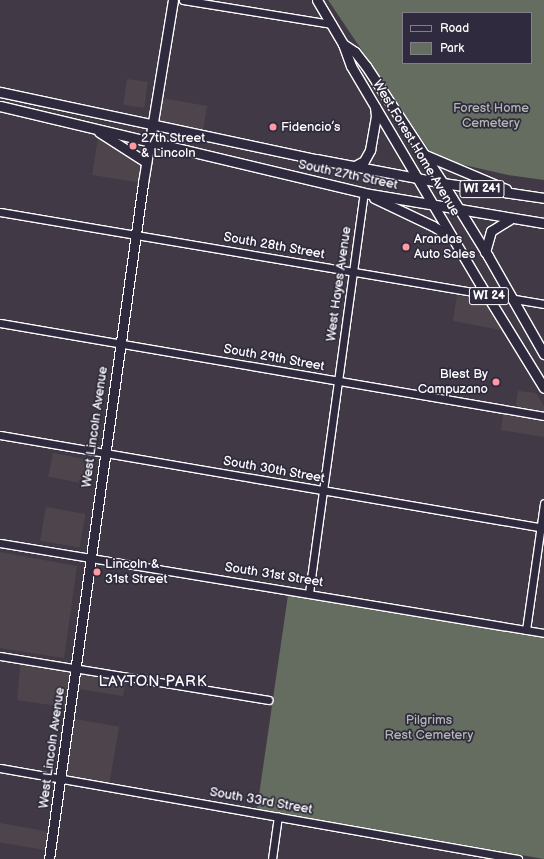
<!DOCTYPE html>
<meta charset="utf-8">
<style>
body{margin:0}
#map{position:relative;width:544px;height:859px;overflow:hidden;background:#413a46;font-family:"Balsamiq Sans",sans-serif}
div>[style]{position:absolute}
.built>*{inset:0;background:#4e454c;transform-origin:0 0}
.green>*{inset:0;background:#646d60}
.roads{filter:drop-shadow(1px 0 #fff) drop-shadow(-1px 0 #fff) drop-shadow(0 1px #fff) drop-shadow(0 -1px #fff)}
.minor>*{height:7px;margin:-3.5px;padding:0 3.5px;transform-origin:3.5px;border-radius:3.5px;background:#2f2a3d}
.major>*{height:9px;margin:-4.5px;padding:0 4.5px;transform-origin:4.5px;border-radius:4.5px;background:#2f2a3d}
.dots>*{width:11px;height:11px;translate:-50% -50%;box-sizing:border-box;border:2px solid #2f2a3d;border-radius:50%}
span{translate:-50% -50%;white-space:nowrap;text-align:center;line-height:1.15;-webkit-text-stroke:3.5px #2f2a3d;paint-order:stroke}
.shield-label span{padding:1px 3px;background:#2f2a3d;border:1px solid;border-radius:3px;-webkit-text-stroke-width:0}
.shield-label{font-size:12px;color:#fff;font-weight:700}
.park-label{font-size:13px;color:#b2b6b0}
.poi-label{font-size:13px;color:#fff}
.left{translate:0 -50%;text-align:left}
.right{translate:-100% -50%;text-align:right}
.street-label{font-size:13px;color:#fff}
.quarter-label{font-size:15px;color:#fff;letter-spacing:1px}
.legend{position:absolute;left:402px;top:12px;width:130px;height:52px;box-sizing:border-box;background:#2f2a3d;border:1px solid #827f8b;margin:0;padding:5px 7px;list-style:none;font-size:12px;color:#fff}
.legend li{display:flex;align-items:center;gap:8px;height:20px}
.legend b{width:20px;border:1px solid #827f8b}
</style>
<div id="map">
<div class="built">
<div style="left:127px;top:79px;width:21px;height:26px;rotate:8deg"></div>
<div style="left:156px;top:97px;width:52px;height:28px;rotate:10deg"></div>
<div style="clip-path:polygon(99px 132px,146px 162px,143px 183px,92px 175px)"></div>
<div style="clip-path:polygon(457px 295px,483px 300px,501px 330px,453px 321px)"></div>
<div style="clip-path:polygon(518px 391px,536px 393px,544px 406px,544px 437px,501px 430px,504px 409px,515px 411px)"></div>
<div style="left:53px;top:453px;width:41px;height:24px;rotate:11deg"></div>
<div style="left:46px;top:507px;width:40px;height:34px;rotate:10deg"></div>
<div style="clip-path:polygon(0 552px,77px 566px,64px 658px,0 648px)"></div>
<div style="clip-path:polygon(21px 660px,126px 676px,123px 696px,73px 688px,71px 708px,17px 700px)"></div>
<div style="left:69px;top:718px;width:51px;height:62px;rotate:10deg"></div>
<div style="left:0;top:823px;width:54px;height:19px;rotate:10deg"></div>
</div>
<div class="green">
<div style="clip-path:polygon(evenodd,328px 0,544px 0,544px 180px,508px 175px,438px 159px,431px 153px,328px 0,403px 13px,531px 13px,531px 63px,403px 63px,403px 13px)"></div>
<div style="clip-path:polygon(288px 595px,544px 637px,544px 859px,257px 809px)"></div>
</div>
<div class="roads">
<div class="minor">
<div style="left:183px;top:0;width:151px;rotate:9.2deg"></div>
<div style="left:0;top:212px;width:552px;rotate:9.6deg"></div>
<div style="left:0;top:323px;width:552px;rotate:9.7deg"></div>
<div style="left:0;top:435px;width:552px;rotate:9.7deg"></div>
<div style="left:0;top:543px;width:551px;rotate:9.39deg"></div>
<div style="left:309px;top:593px;width:404px;rotate:-82.2deg"></div>
<div style="left:526px;top:630px;width:128px;rotate:-81.9deg"></div>
<div style="left:0;top:656px;width:272px;rotate:9.3deg"></div>
<div style="left:0;top:768px;width:526px;rotate:9.96deg"></div>
<div style="left:272px;top:859px;width:43px;rotate:-82.1deg"></div>
</div>
<div class="major">
<div style="left:317px;top:0;width:51px;rotate:59.4deg"></div>
<div style="left:343px;top:44px;width:23px;rotate:70deg"></div>
<div style="left:351px;top:66px;width:253px;rotate:59.4deg"></div>
<div style="left:480px;top:284px;width:122px;rotate:58.4deg"></div>
<div style="left:343px;top:44px;width:14px;rotate:34deg"></div>
<div style="left:355px;top:52px;width:18px;rotate:52deg"></div>
<div style="left:366px;top:66px;width:140px;rotate:56.7deg"></div>
<div style="left:443px;top:183px;width:86px;rotate:58.3deg"></div>
<div style="left:488px;top:256px;width:113px;rotate:60.3deg"></div>
<div style="left:0;top:92px;width:323px;rotate:12deg"></div>
<div style="left:316px;top:159px;width:129px;rotate:10.7deg"></div>
<div style="left:443px;top:183px;width:102px;rotate:8.4deg"></div>
<div style="left:0;top:106px;width:374px;rotate:13.4deg"></div>
<div style="left:364px;top:193px;width:182px;rotate:9.5deg"></div>
<div style="left:99px;top:132px;width:56px;rotate:32.6deg"></div>
<div style="left:425px;top:155px;width:88px;rotate:22.8deg"></div>
<div style="left:355px;top:166px;width:10px;rotate:-29deg"></div>
<div style="left:364px;top:161px;width:13px;rotate:-61deg"></div>
<div style="left:370px;top:150px;width:35px;rotate:-80deg"></div>
<div style="left:376px;top:116px;width:9px;rotate:-96deg"></div>
<div style="left:374px;top:198px;width:65px;rotate:25.4deg"></div>
<div style="left:433px;top:226px;width:25px;rotate:32deg"></div>
<div style="left:485px;top:252px;width:22px;rotate:-74deg"></div>
<div style="left:491px;top:231px;width:22px;rotate:-32deg"></div>
<div style="left:49px;top:859px;width:683px;rotate:-82.08deg"></div>
<div style="left:143px;top:183px;width:185px;rotate:-80.7deg"></div>
</div>
</div>
<div class="dots">
<div style="left:273px;top:127px;background:#ff9aa2"></div>
<div style="left:133px;top:146px;background:#ff9aa2"></div>
<div style="left:406px;top:247px;background:#ff9aa2"></div>
<div style="left:496px;top:382px;background:#ff9aa2"></div>
<div style="left:97px;top:572px;background:#ff9aa2"></div>
</div>
<div class="shield-label">
<span style="left:482px;top:189px">WI 241</span>
<span style="left:489px;top:296px">WI 24</span>
</div>
<div class="park-label">
<span style="left:491px;top:116px">Forest Home<br>Cemetery</span>
<span style="left:429px;top:728px">Pilgrims<br>Rest Cemetery</span>
</div>
<div class="poi-label">
<span class="left" style="left:281px;top:127px">Fidencio’s</span>
<span class="left" style="left:141px;top:146px">27th Street<br>&amp; Lincoln</span>
<span class="left" style="left:414px;top:247px">Arandas<br>Auto Sales</span>
<span class="right" style="left:488px;top:382px">Blest By<br>Campuzano</span>
<span class="left" style="left:105px;top:572px">Lincoln &amp;<br>31st Street</span>
</div>
<div class="street-label">
<span style="left:416px;top:148px;rotate:59deg">West Forest Home Avenue</span>
<span style="left:348px;top:175px;rotate:12deg">South 27th Street</span>
<span style="left:274px;top:246px;rotate:10deg">South 28th Street</span>
<span style="left:339px;top:284px;rotate:-82deg">West Hayes Avenue</span>
<span style="left:274px;top:358px;rotate:10deg">South 29th Street</span>
<span style="left:95px;top:427px;rotate:-82deg">West Lincoln Avenue</span>
<span style="left:274px;top:470px;rotate:10deg">South 30th Street</span>
<span style="left:274px;top:575px;rotate:9deg">South 31st Street</span>
<span style="left:52px;top:748px;rotate:-82deg">West Lincoln Avenue</span>
<span style="left:261px;top:801px;rotate:10deg">South 33rd Street</span>
</div>
<div class="quarter-label">
<span style="left:153px;top:682px">LAYTON PARK</span>
</div>
<ul class="legend">
<li><b style="height:5px;background:#2f2a3d"></b>Road</li>
<li><b style="height:11px;background:#646d60"></b>Park</li>
</ul>
</div>
